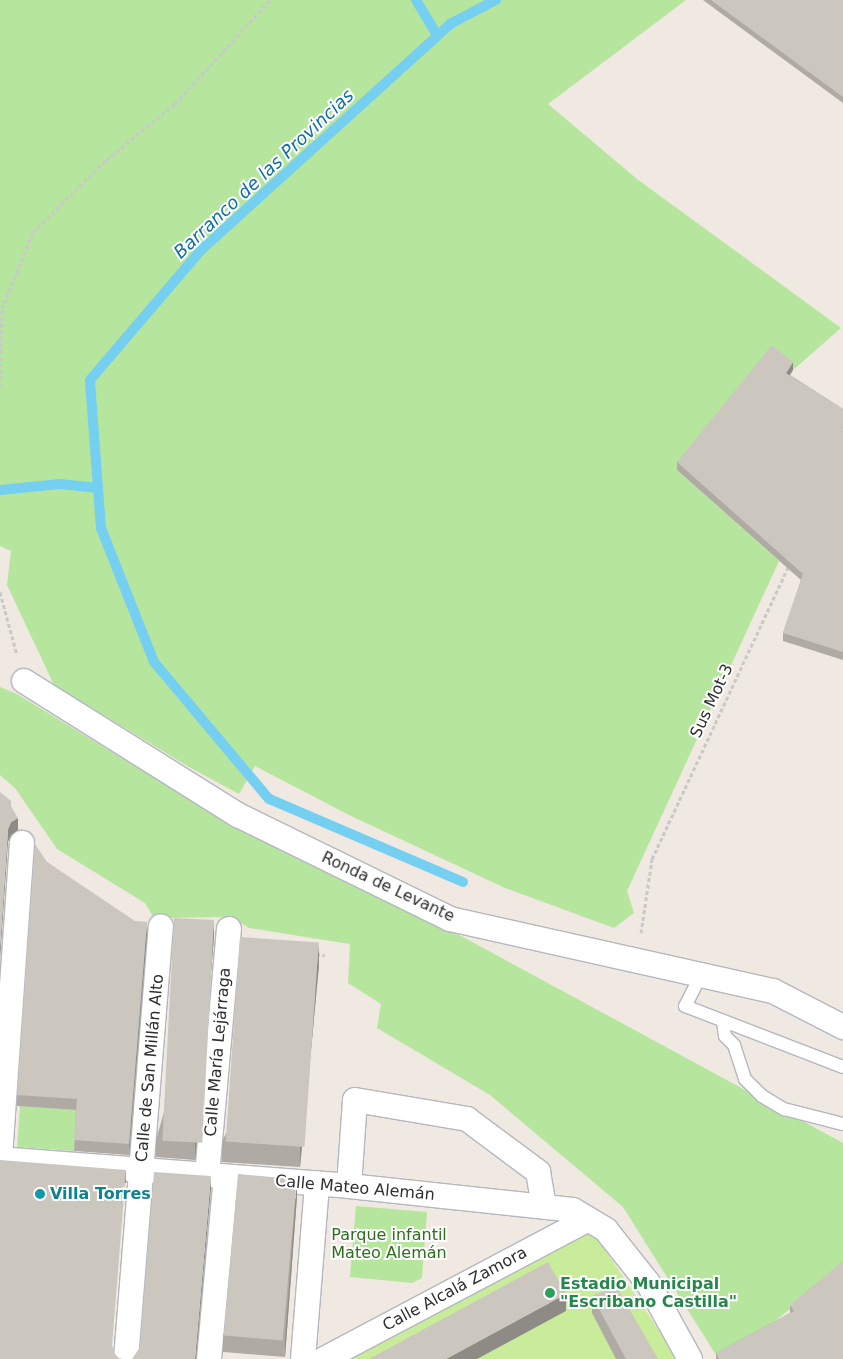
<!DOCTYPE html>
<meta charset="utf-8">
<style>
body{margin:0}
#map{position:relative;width:843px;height:1359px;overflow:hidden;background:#efe9e1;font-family:"DejaVu Sans",sans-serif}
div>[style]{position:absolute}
.green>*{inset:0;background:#b6e59e;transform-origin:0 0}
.pitch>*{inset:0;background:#c9ec9a}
.stream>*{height:10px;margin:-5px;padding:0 5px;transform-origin:5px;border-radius:5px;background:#75cff0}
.path>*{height:3px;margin-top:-1.5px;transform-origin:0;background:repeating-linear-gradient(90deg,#c9c9c9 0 4px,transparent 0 6.5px)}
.roads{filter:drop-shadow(1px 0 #b4b7c1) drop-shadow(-1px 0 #b4b7c1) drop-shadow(0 1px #b4b7c1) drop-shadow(0 -1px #b4b7c1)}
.service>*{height:12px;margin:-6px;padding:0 6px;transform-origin:6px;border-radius:6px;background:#fff}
.minor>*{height:24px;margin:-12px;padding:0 12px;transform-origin:12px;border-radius:12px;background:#fff}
.wall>*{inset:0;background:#afaba4}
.shaded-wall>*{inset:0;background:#8e8b86;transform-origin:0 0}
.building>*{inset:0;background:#cbc7bf;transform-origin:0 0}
.dots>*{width:14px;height:14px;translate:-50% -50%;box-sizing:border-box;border:2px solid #fff;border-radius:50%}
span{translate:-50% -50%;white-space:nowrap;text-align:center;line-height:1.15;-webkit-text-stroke:4px #fff;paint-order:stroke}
.street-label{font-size:16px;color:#2e2e2e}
.culture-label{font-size:16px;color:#0d838f;font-weight:700}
.left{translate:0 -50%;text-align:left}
.park-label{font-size:16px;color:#2c6e1b}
.leisure-label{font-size:16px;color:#27864d;font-weight:700}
.water-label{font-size:18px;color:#0d6fa3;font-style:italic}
</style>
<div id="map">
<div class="green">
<div style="clip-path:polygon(0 0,686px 0,548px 104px,637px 179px,841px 328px,793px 370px,773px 353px,677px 470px,779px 561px,627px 891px,634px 913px,614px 928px,505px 888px,349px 815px,255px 766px,239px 794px,189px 767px,54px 685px,7px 585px,11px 551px,0 546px)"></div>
<div style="clip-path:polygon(0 687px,17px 694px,223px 820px,463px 937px,843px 1143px,843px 1267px,770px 1325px,716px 1355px,623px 1207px,490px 1095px,377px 1028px,381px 1004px,348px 983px,350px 944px,249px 928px,231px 917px,154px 918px,145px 903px,57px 849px,15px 788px,0 775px)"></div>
<div style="left:20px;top:1106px;width:57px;height:41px;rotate:4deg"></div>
<div style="clip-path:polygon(356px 1206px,427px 1212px,422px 1278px,412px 1283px,350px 1277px)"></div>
</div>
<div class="pitch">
<div style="clip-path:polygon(589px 1226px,678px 1359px,341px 1359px)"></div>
</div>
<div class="stream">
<div style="left:416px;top:0;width:41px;rotate:59deg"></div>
<div style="left:0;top:490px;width:60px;rotate:-5.7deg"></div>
<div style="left:60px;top:484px;width:38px;rotate:6deg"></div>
<div style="left:463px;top:882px;width:211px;rotate:-156.8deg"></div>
<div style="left:269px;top:799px;width:179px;rotate:-130deg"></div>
<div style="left:154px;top:662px;width:144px;rotate:-111.6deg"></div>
<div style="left:101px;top:528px;width:148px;rotate:-94.3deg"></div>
<div style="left:90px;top:380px;width:170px;rotate:-49.5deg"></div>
<div style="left:200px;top:251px;width:338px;rotate:-42.2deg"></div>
<div style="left:450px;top:24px;width:52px;rotate:-27.6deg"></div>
</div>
<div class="path">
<div style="left:0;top:386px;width:77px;rotate:-88.5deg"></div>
<div style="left:2px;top:309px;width:83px;rotate:-68.1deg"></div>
<div style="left:33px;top:232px;width:103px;rotate:-44.6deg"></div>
<div style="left:106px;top:160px;width:89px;rotate:-39.1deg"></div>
<div style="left:175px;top:104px;width:141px;rotate:-47.6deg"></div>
<div style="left:0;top:592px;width:65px;rotate:74.9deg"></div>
<div style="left:641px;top:933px;width:75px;rotate:-81.5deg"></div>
<div style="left:652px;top:859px;width:324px;rotate:-65deg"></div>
<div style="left:316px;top:954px;width:9px;rotate:6deg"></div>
</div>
<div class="roads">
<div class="service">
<div style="left:701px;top:975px;width:35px;rotate:117deg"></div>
<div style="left:685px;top:1006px;width:169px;rotate:21.1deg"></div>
<div style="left:723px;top:1022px;width:14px;rotate:82deg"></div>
<div style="left:725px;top:1036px;width:13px;rotate:45deg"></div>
<div style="left:734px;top:1045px;width:36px;rotate:72deg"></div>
<div style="left:745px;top:1079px;width:24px;rotate:45deg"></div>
<div style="left:762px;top:1096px;width:26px;rotate:31deg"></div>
<div style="left:784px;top:1109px;width:61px;rotate:14.3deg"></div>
</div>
<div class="minor">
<div style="left:24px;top:681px;width:252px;rotate:32.1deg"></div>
<div style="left:238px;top:815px;width:236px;rotate:26.1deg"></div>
<div style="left:450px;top:919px;width:331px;rotate:12.6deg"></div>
<div style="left:773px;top:991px;width:79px;rotate:27.2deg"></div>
<div style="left:0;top:1157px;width:315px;rotate:-86deg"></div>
<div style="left:0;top:1159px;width:350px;rotate:4.4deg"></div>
<div style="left:349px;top:1186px;width:225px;rotate:6.1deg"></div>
<div style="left:573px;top:1210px;width:39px;rotate:31deg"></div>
<div style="left:606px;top:1230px;width:68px;rotate:51.6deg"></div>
<div style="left:648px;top:1283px;width:87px;rotate:61.1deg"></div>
<div style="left:207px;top:1175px;width:247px;rotate:-84.9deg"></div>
<div style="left:349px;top:1186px;width:86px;rotate:-86deg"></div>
<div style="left:355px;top:1100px;width:114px;rotate:9.6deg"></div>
<div style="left:467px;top:1119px;width:89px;rotate:36.7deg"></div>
<div style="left:538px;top:1172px;width:35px;rotate:80deg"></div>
<div style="left:126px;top:1359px;width:434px;rotate:-85.4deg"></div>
<div style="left:209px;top:1359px;width:183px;rotate:-84.7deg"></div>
<div style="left:303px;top:1359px;width:176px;rotate:-85.4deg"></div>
<div style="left:324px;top:1359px;width:297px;rotate:-27.9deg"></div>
</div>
</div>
<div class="wall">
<div style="clip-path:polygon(703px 0,843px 0,843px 103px)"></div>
<div style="clip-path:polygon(793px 370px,790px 375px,843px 409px,843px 660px,783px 641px,783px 633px,801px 580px,677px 470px,677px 462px)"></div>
<div style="clip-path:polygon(47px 862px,147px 934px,129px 1155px,74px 1151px,76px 1110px,17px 1106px,17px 1095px)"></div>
<div style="clip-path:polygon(214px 937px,195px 1160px,156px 1157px,156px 1140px)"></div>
<div style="clip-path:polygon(319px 965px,300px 1167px,222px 1162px,222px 1141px)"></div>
<div style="clip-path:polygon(297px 1196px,285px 1357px,223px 1352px,223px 1335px)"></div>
<div style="clip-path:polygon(592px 1296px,658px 1359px,616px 1359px,592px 1313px)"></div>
<div style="clip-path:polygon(790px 1305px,843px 1359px,716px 1359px,716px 1353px,790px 1313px)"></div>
</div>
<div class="shaded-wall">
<div style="clip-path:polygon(793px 362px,793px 370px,786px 381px,786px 373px)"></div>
<div style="clip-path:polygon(18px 818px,18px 830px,11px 835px,8px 842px,0 960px,0 948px,8px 829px,11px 822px)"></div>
<div style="clip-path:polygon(214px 920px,214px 937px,195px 1160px,195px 1143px)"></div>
<div style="clip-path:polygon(147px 922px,147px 934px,129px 1155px,129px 1144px)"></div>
<div style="clip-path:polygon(319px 943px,319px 965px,300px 1167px,300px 1146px)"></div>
<div style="left:126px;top:1170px;width:13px;height:176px;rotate:90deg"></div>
<div style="clip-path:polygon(211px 1176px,211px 1189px,196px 1359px,195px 1359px)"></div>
<div style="clip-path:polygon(297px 1179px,297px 1196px,285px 1357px,285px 1340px)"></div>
<div style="clip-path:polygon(566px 1294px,566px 1311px,477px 1359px,446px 1359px)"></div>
</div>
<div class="building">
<div style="clip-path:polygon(711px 0,843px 0,843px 97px)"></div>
<div style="clip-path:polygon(772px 345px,793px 362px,786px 373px,843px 409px,843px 431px,842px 432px,843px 432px,843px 652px,783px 633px,803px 574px,677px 462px)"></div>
<div style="clip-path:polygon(0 792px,11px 801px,11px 806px,18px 818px,11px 822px,8px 829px,0 948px)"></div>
<div style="clip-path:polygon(35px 844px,47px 862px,135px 921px,147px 922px,129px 1144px,74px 1140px,77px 1099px,17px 1095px)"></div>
<div style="left:174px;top:918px;width:40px;height:223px;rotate:3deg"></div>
<div style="left:240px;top:937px;width:79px;height:205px;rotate:4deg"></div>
<div style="clip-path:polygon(0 1160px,126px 1170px,112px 1345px,114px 1353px,119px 1358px,122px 1359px,0 1359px)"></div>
<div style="clip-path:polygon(154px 1172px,211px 1176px,195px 1359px,130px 1359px,132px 1359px,140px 1347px)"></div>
<div style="left:238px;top:1174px;width:59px;height:162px;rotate:5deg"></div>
<div style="clip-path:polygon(843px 1261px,843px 1359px,719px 1359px,716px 1353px,794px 1311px,790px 1305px)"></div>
<div style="clip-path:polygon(548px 1262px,566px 1294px,446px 1359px,369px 1359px)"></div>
<div style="clip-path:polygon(616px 1286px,658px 1359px,626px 1359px,592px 1296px)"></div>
</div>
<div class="dots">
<div style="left:40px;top:1194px;background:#0f9aa8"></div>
<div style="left:550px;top:1293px;background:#2e9e5b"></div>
</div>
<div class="street-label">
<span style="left:712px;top:701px;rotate:-65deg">Sus Mot-3</span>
<span style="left:388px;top:887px;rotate:25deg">Ronda de Levante</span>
<span style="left:218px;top:1052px;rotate:-85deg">Calle María Lejárraga</span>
<span style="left:150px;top:1068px;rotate:-85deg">Calle de San Millán Alto</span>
<span style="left:355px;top:1188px;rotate:5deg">Calle Mateo Alemán</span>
<span style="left:455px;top:1289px;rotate:-28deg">Calle Alcalá Zamora</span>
</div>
<div class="culture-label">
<span class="left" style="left:50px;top:1194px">Villa Torres</span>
</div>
<div class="park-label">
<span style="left:389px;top:1244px">Parque infantil<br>Mateo Alemán</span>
</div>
<div class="leisure-label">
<span class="left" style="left:560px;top:1293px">Estadio Municipal<br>"Escribano Castilla"</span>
</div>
<div class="water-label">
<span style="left:264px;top:174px;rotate:-43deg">Barranco de las Provincias</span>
</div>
</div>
